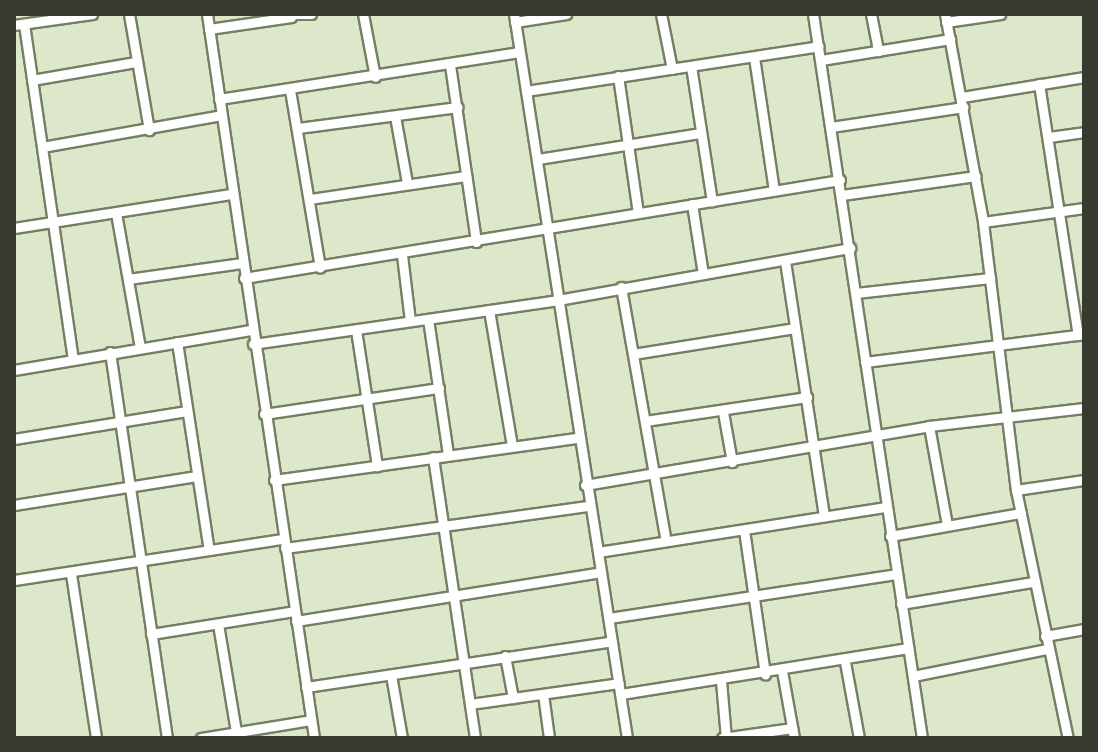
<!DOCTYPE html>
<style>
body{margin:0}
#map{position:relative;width:1098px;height:752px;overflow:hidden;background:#dce8c9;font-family:Montserrat,sans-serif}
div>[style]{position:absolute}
.roads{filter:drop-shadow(2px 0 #757f63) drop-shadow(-2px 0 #757f63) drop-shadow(0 2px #757f63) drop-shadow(0 -2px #757f63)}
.minor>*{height:9px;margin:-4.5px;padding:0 4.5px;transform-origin:4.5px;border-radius:4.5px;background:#fff}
span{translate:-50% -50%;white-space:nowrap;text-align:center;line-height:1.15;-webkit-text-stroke:8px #fff;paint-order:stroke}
.frame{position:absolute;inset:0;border:16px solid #373b2f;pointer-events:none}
</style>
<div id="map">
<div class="roads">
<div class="minor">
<div style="left:129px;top:14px;width:118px;rotate:80.2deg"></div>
<div style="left:207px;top:14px;width:732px;rotate:81.59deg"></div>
<div style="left:291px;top:14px;width:20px"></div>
<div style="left:363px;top:14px;width:64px;rotate:79.2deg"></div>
<div style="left:514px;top:14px;width:733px;rotate:81.13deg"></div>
<div style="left:661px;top:14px;width:56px;rotate:78.7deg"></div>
<div style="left:813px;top:14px;width:732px;rotate:81.44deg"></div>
<div style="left:871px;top:14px;width:38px;rotate:79deg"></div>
<div style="left:945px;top:14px;width:211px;rotate:79.6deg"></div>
<div style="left:983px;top:222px;width:270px;rotate:83deg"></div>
<div style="left:1016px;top:490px;width:253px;rotate:78.2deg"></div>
<div style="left:515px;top:22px;width:52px;rotate:-8.9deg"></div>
<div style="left:946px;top:22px;width:55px;rotate:-8.4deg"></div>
<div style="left:24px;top:24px;width:338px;rotate:81.7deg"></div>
<div style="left:14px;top:25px;width:79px;rotate:-8deg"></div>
<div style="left:209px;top:29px;width:83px;rotate:-8.3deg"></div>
<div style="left:754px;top:57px;width:135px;rotate:81.5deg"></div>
<div style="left:821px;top:60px;width:131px;rotate:-9.2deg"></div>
<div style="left:450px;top:65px;width:179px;rotate:81.6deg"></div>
<div style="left:691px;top:66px;width:137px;rotate:81.2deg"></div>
<div style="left:618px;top:76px;width:138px;rotate:81.7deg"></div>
<div style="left:32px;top:80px;width:105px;rotate:-9.9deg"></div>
<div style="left:1039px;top:84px;width:254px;rotate:81.2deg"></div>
<div style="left:290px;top:90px;width:180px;rotate:80.4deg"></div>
<div style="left:526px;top:91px;width:296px;rotate:-8.7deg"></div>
<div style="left:962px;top:97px;width:124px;rotate:-9.3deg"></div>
<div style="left:219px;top:99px;width:304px;rotate:-8.9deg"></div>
<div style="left:395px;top:116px;width:68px;rotate:79.8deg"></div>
<div style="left:831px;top:127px;width:134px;rotate:-8.6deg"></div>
<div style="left:298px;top:128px;width:161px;rotate:-7.5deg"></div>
<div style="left:1049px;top:137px;width:35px;rotate:-8deg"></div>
<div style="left:42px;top:147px;width:182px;rotate:-10.1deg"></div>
<div style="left:538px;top:159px;width:165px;rotate:-9.1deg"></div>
<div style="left:842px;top:195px;width:135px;rotate:-8.1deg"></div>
<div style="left:310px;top:199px;width:158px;rotate:-8.4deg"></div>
<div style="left:692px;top:204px;width:71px;rotate:81.1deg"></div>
<div style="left:116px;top:213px;width:137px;rotate:79.9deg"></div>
<div style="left:983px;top:222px;width:102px;rotate:-7.9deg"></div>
<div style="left:14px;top:228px;width:221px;rotate:-8.9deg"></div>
<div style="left:402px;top:255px;width:66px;rotate:83.1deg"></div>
<div style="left:785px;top:261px;width:258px;rotate:81.3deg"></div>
<div style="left:244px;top:278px;width:604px;rotate:-9.34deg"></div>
<div style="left:128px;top:279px;width:115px;rotate:-8deg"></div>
<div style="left:621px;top:287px;width:258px;rotate:80deg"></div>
<div style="left:856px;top:293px;width:135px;rotate:-6.4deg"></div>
<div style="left:489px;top:310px;width:138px;rotate:80.4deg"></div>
<div style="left:428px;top:319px;width:137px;rotate:81.6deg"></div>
<div style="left:356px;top:330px;width:138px;rotate:81.2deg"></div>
<div style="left:177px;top:342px;width:210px;rotate:81.3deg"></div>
<div style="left:253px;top:344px;width:308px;rotate:-8.2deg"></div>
<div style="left:558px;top:300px;width:297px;rotate:-10.1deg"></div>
<div style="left:110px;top:352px;width:390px;rotate:81.6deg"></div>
<div style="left:633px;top:354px;width:164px;rotate:-9.1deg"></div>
<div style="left:865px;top:362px;width:221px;rotate:-7.3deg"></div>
<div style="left:14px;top:370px;width:240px;rotate:-9.6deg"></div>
<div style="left:723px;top:412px;width:51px;rotate:79.8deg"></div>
<div style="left:264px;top:414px;width:177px;rotate:-8.5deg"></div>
<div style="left:645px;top:421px;width:164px;rotate:-8.4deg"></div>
<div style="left:929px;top:426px;width:101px;rotate:79.7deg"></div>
<div style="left:14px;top:439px;width:175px;rotate:-9.2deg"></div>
<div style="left:433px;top:457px;width:284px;rotate:81.5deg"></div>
<div style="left:274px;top:480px;width:305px;rotate:-7.9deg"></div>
<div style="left:585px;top:485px;width:349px;rotate:-9.7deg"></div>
<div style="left:929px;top:426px;width:156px;rotate:-6.6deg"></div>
<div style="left:1016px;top:490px;width:69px;rotate:-8.4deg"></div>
<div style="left:14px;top:505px;width:185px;rotate:-9deg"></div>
<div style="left:744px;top:530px;width:146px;rotate:81.7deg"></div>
<div style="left:890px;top:536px;width:133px;rotate:-10deg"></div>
<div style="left:285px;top:548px;width:307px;rotate:-7.9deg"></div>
<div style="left:598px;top:552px;width:290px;rotate:-8.9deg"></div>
<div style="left:71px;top:574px;width:166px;rotate:81.3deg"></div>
<div style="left:14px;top:580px;width:272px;rotate:-8.7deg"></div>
<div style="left:901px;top:604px;width:134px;rotate:-9.5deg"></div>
<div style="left:609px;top:618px;width:290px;rotate:-8.7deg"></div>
<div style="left:296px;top:621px;width:309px;rotate:-9.1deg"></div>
<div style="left:218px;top:624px;width:116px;rotate:80.5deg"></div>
<div style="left:151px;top:634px;width:145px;rotate:-9.1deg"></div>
<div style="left:1045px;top:636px;width:40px;rotate:-10deg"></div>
<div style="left:505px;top:656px;width:43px;rotate:79.2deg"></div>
<div style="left:845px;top:662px;width:77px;rotate:79.6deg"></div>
<div style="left:782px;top:671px;width:68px;rotate:79.8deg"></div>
<div style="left:391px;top:675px;width:64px;rotate:80.1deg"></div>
<div style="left:913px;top:676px;width:137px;rotate:-11.4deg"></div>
<div style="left:721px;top:681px;width:57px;rotate:85deg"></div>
<div style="left:306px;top:687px;width:309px;rotate:-8.5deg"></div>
<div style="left:543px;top:694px;width:44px;rotate:82.2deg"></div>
<div style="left:621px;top:694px;width:291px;rotate:-9.1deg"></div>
<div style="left:470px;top:704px;width:150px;rotate:-8deg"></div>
<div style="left:201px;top:738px;width:111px;rotate:-9.3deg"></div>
<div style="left:722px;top:738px;width:71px;rotate:-8.1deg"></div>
</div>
</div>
<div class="frame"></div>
</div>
